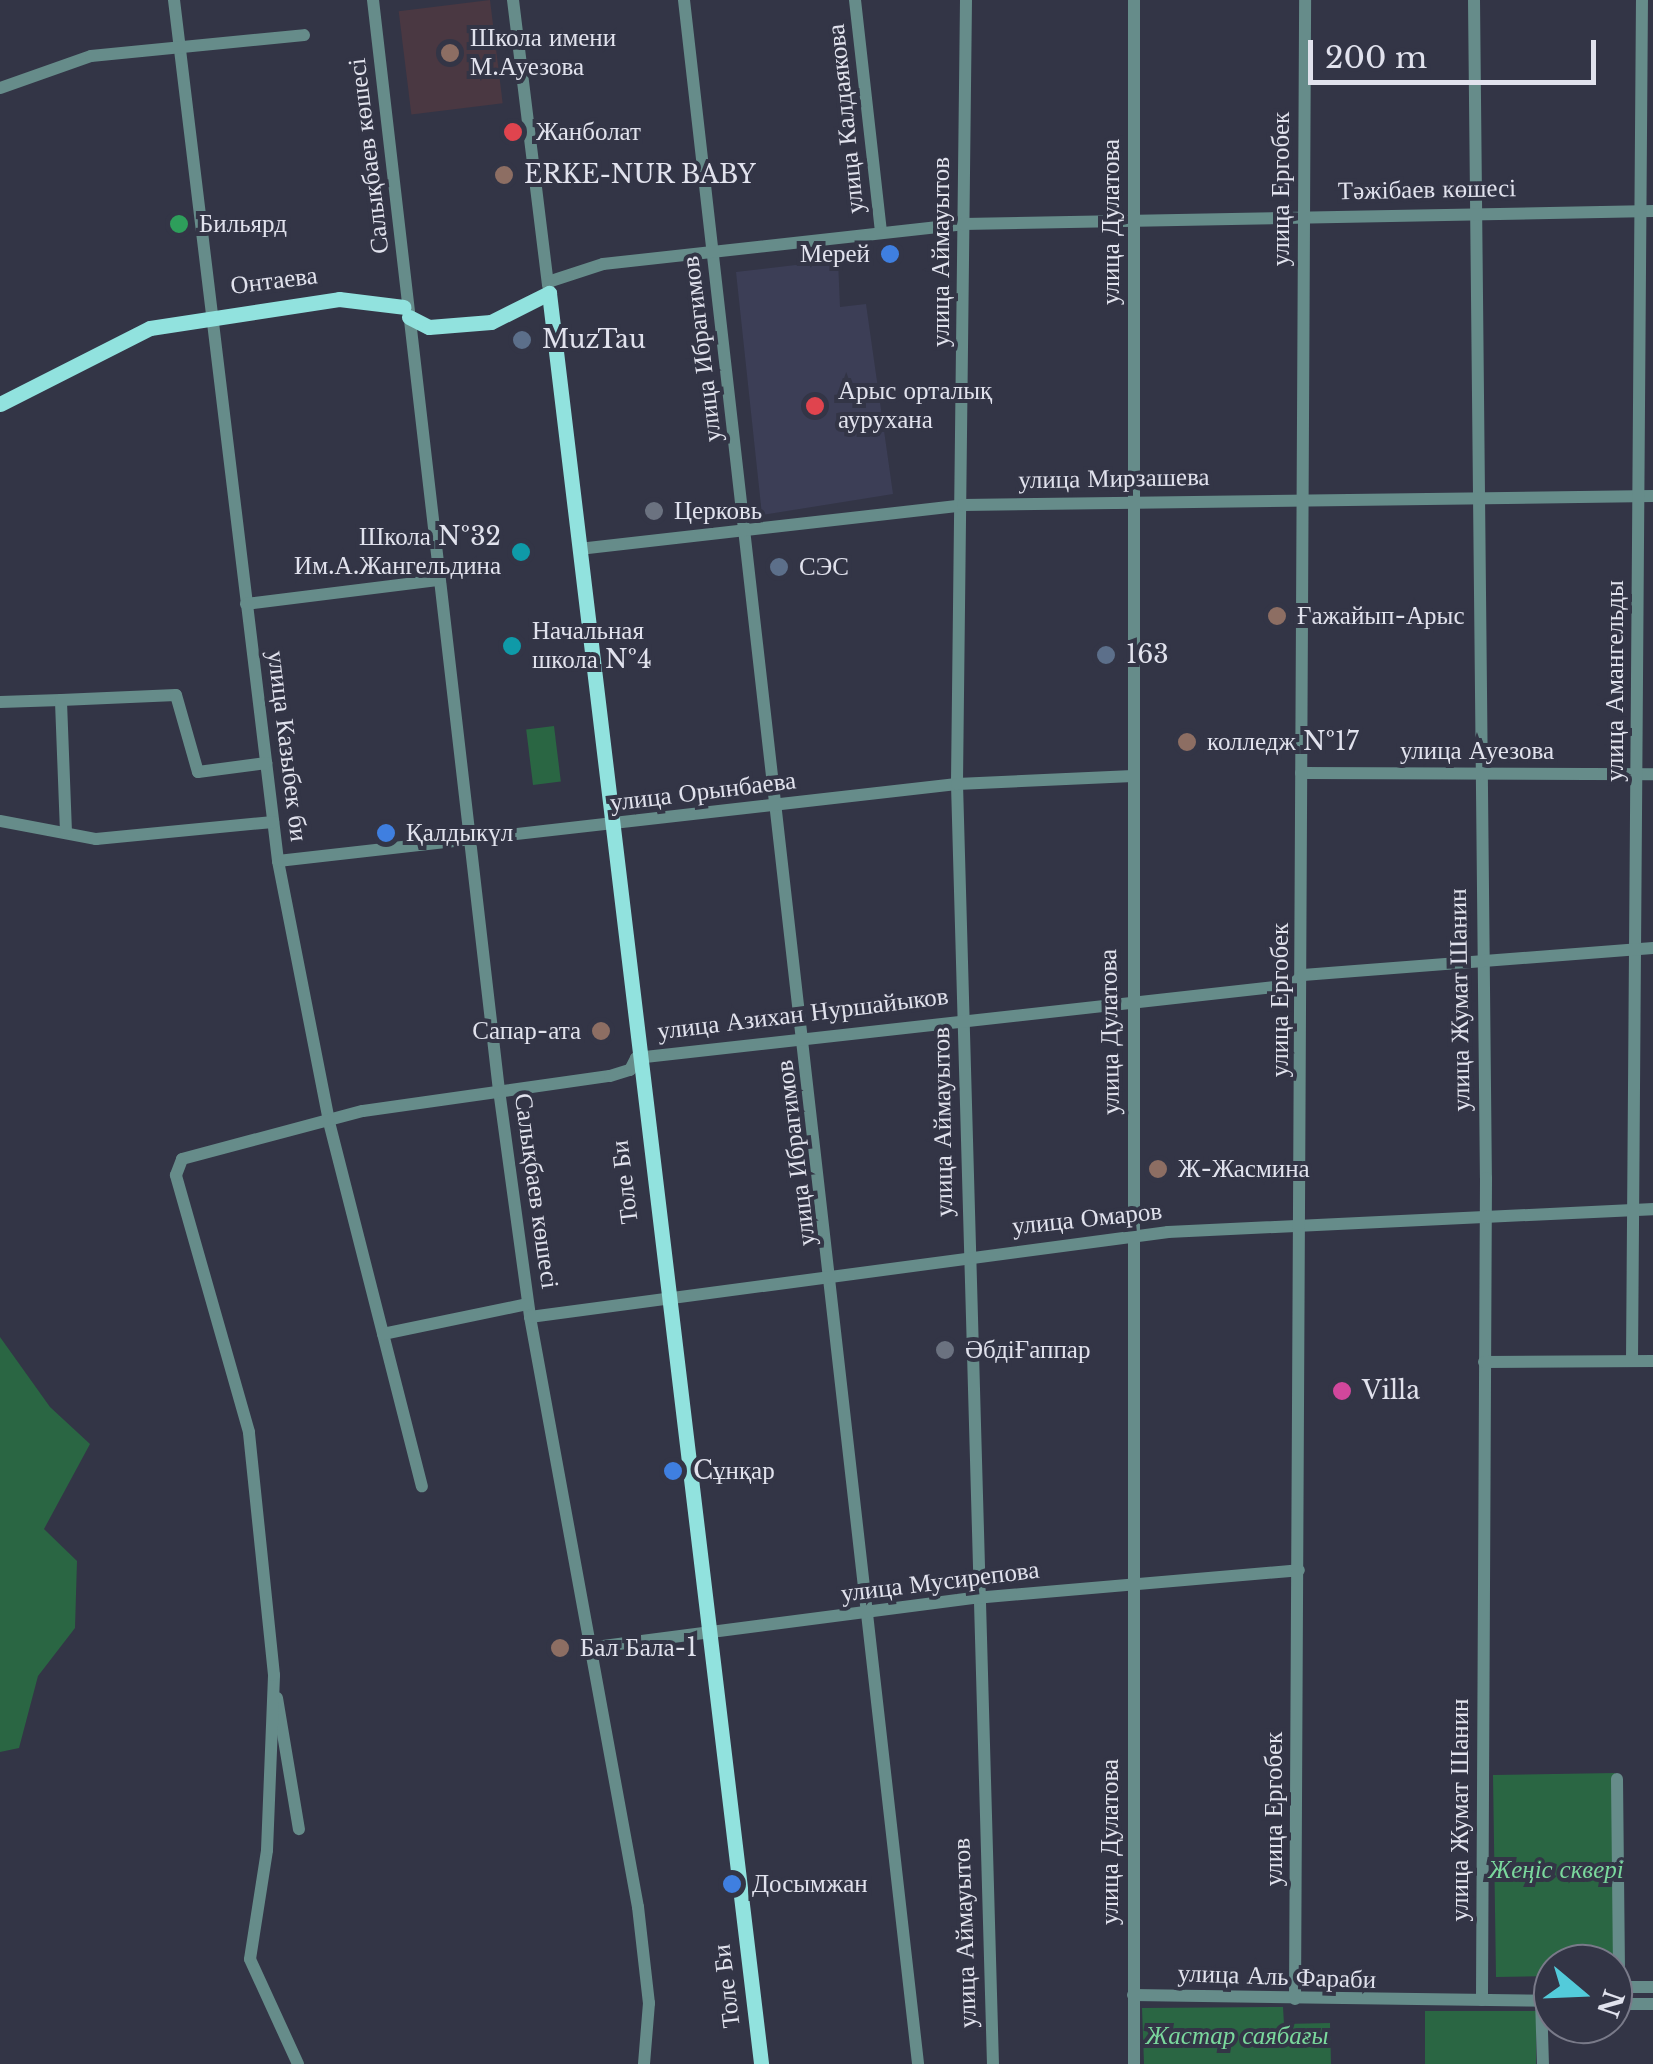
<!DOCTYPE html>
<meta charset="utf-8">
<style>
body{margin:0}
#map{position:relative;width:1653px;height:2064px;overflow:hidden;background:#333546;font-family:"Libre Baskerville",serif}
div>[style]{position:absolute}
.built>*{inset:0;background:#3c3e56}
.education>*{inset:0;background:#4a3842;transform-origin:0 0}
.green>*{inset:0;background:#2a6643;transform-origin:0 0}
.minor>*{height:12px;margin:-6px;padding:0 6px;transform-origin:6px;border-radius:6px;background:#668c8a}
.major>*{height:15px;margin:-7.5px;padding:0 7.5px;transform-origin:7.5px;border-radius:7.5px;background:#91e2de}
.dots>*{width:28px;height:28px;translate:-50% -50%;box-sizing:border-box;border:5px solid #333546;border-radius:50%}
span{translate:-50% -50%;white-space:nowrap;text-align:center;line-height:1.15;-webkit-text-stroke:8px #333546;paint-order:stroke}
.poi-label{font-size:25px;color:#e1e2ed}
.left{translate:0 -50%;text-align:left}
.right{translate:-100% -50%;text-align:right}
.street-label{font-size:25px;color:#e1e2ed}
.park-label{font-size:25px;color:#7ad89d;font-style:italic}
.north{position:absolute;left:1533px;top:1944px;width:100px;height:100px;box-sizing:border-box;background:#333546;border:2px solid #797a89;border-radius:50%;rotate:109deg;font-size:28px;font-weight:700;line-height:40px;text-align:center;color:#e1e2ed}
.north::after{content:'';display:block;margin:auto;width:35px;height:45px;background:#53cbda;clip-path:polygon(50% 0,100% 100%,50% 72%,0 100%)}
.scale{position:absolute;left:1308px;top:40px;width:288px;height:45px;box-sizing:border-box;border:5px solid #e1e2ed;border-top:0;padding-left:12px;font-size:30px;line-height:35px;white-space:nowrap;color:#e1e2ed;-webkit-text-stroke:8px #333546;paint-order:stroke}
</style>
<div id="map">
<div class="built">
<div style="clip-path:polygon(838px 260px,840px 307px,866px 304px,893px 494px,762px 515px,736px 272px)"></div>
</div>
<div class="education">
<div style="left:490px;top:0;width:104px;height:92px;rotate:83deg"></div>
</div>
<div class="green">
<div style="left:554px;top:726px;width:56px;height:28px;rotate:83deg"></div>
<div style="clip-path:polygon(0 1337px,50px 1407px,90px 1444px,44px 1529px,77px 1561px,75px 1628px,38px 1676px,19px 1748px,0 1752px)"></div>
<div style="clip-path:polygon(1615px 1773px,1618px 1975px,1613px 1964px,1553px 1964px,1553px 1976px,1496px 1977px,1493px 1775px)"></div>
<div style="clip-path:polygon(1283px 2007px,1284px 2024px,1330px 2023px,1331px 2064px,1144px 2064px,1142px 2008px)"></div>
<div style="left:1536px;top:2011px;width:53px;height:111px;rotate:90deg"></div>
</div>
<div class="minor">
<div style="left:174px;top:0;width:867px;rotate:83.11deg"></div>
<div style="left:278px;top:861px;width:266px;rotate:78.9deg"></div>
<div style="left:329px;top:1122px;width:376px;rotate:75.7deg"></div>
<div style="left:373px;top:0;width:1097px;rotate:83.41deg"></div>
<div style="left:499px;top:1090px;width:229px;rotate:82.2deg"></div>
<div style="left:530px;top:1317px;width:600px;rotate:79.63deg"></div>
<div style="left:638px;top:1907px;width:97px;rotate:83.5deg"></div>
<div style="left:649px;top:2003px;width:61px;rotate:94.7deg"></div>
<div style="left:513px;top:0;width:288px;rotate:83deg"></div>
<div style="left:684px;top:0;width:2077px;rotate:83.53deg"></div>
<div style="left:855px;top:0;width:233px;rotate:83.6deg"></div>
<div style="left:966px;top:0;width:784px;rotate:90.66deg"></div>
<div style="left:957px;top:784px;width:1281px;rotate:88.39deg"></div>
<div style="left:1474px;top:0;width:1178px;rotate:89.42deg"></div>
<div style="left:1486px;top:1178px;width:822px;rotate:90.28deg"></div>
<div style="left:0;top:88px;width:96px;rotate:-19.4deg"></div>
<div style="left:91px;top:56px;width:214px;rotate:-5.6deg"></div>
<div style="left:548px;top:282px;width:58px;rotate:-18.1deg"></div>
<div style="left:603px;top:264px;width:362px;rotate:-6.3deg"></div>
<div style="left:963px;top:224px;width:690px;rotate:-1.08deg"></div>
<div style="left:579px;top:549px;width:387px;rotate:-6.5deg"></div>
<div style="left:963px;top:505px;width:690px;rotate:-0.75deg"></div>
<div style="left:246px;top:604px;width:193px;rotate:-7.1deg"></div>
<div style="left:0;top:702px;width:61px;rotate:-1.9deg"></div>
<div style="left:1301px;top:773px;width:352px;rotate:0.2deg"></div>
<div style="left:0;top:821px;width:98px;rotate:10.6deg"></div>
<div style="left:96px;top:839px;width:178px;rotate:-5.5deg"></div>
<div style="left:66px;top:832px;width:132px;rotate:-92.2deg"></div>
<div style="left:61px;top:700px;width:115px;rotate:-2.5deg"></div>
<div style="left:176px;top:695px;width:80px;rotate:74.1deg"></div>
<div style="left:198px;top:772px;width:69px;rotate:-7.5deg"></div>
<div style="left:278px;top:861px;width:683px;rotate:-6.47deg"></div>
<div style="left:957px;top:784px;width:176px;rotate:-2.6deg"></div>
<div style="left:530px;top:1317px;width:644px;rotate:-7.59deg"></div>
<div style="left:1168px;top:1232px;width:486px;rotate:-2.7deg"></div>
<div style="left:383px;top:1334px;width:148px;rotate:-11.7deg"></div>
<div style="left:1632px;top:1361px;width:1361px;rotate:-89.58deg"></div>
<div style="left:1484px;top:1362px;width:169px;rotate:-0.3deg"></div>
<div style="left:588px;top:1648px;width:390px;rotate:-7.4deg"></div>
<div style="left:975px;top:1598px;width:325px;rotate:-4.9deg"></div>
<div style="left:277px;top:1698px;width:133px;rotate:80.5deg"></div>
<div style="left:1617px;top:1779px;width:208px;rotate:89.4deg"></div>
<div style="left:1616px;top:1987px;width:37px"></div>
<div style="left:1133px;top:1995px;width:420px;rotate:0.8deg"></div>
<div style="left:1541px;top:1998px;width:66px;rotate:88.3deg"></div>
<div style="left:1295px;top:1999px;width:1999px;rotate:-89.71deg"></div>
<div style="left:1613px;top:2004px;width:40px"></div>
<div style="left:298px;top:2064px;width:115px;rotate:-114.6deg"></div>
<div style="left:250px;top:1959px;width:110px;rotate:-81.1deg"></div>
<div style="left:267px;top:1850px;width:175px;rotate:-87.7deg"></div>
<div style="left:274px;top:1675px;width:244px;rotate:-95.9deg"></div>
<div style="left:249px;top:1432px;width:267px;rotate:-105.9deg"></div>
<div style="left:176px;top:1175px;width:17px;rotate:-69deg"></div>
<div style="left:182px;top:1159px;width:187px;rotate:-14.9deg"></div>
<div style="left:363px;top:1111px;width:249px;rotate:-8.1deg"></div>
<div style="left:610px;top:1076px;width:21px;rotate:-17deg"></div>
<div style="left:630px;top:1070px;width:13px;rotate:-63deg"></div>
<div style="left:636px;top:1058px;width:660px;rotate:-6.35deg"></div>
<div style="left:1292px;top:985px;width:15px;rotate:-42deg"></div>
<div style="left:1303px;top:975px;width:351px;rotate:-4.4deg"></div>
<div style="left:1134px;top:2064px;width:2064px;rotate:-90deg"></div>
</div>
<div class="major">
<div style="left:549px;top:293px;width:1784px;rotate:83.17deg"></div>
<div style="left:409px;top:317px;width:22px;rotate:27deg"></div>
<div style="left:429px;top:327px;width:62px;rotate:-4.6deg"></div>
<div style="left:491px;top:322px;width:65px;rotate:-26.6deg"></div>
<div style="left:0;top:404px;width:168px;rotate:-26.9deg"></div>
<div style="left:150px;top:328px;width:191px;rotate:-8.7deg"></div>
<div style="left:339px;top:299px;width:65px;rotate:7deg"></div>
</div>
<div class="dots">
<div style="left:450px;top:53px;background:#8d6e63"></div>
<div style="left:513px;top:132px;background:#e0444e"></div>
<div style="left:504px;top:175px;background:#8d6e63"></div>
<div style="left:179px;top:224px;background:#2e9e5b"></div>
<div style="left:890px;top:254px;background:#3f7fe0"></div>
<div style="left:522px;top:340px;background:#5c6f8a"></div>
<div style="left:815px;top:406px;background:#e0444e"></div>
<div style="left:654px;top:511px;background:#6b7280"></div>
<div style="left:521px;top:552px;background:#0f9aa8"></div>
<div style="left:779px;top:567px;background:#5c6f8a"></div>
<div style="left:1277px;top:616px;background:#8d6e63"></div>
<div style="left:512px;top:646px;background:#0f9aa8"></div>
<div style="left:1106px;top:655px;background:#5c6f8a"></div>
<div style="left:1187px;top:742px;background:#8d6e63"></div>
<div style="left:386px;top:833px;background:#3f7fe0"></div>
<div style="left:601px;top:1031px;background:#8d6e63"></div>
<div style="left:1158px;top:1169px;background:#8d6e63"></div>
<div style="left:945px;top:1350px;background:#6b7280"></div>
<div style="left:1342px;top:1391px;background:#d1479c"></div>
<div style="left:673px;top:1471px;background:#3f7fe0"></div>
<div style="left:560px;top:1648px;background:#8d6e63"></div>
<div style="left:732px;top:1884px;background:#3f7fe0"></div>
</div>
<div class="poi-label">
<span class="left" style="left:470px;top:53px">Школа имени<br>М.Ауезова</span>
<span class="left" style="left:536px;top:132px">Жанболат</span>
<span class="left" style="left:524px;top:175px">ERKE-NUR BABY</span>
<span class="left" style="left:199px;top:224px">Бильярд</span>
<span class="right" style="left:870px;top:254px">Мерей</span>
<span class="left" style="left:542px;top:340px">MuzTau</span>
<span class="left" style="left:838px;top:406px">Арыс орталық<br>аурухана</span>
<span class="left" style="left:674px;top:511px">Церковь</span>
<span class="right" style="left:501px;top:552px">Школа №32<br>Им.А.Жангельдина</span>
<span class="left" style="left:799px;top:567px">СЭС</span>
<span class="left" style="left:1297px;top:616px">Ғажайып-Арыс</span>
<span class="left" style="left:532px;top:646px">Начальная<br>школа №4</span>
<span class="left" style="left:1126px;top:655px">163</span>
<span class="left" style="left:1207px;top:742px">колледж №17</span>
<span class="left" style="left:406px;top:833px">Қалдыкүл</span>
<span class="right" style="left:581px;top:1031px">Сапар-ата</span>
<span class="left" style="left:1178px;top:1169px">Ж-Жасмина</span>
<span class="left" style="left:965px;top:1350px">ӘбдіҒаппар</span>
<span class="left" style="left:1362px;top:1391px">Villa</span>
<span class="left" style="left:693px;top:1471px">Cұнқар</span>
<span class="left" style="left:580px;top:1648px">Бал Бала-1</span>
<span class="left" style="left:752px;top:1884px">Досымжан</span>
</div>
<div class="street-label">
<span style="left:846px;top:119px;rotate:-96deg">улица Калдаякова</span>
<span style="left:369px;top:156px;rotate:-97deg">Салықбаев көшесі</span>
<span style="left:1281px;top:189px;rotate:-90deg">улица Ергобек</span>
<span style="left:1427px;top:190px;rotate:-1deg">Тәжібаев көшесі</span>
<span style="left:1111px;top:222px;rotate:-90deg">улица Дулатова</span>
<span style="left:941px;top:252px;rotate:-90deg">улица Аймауытов</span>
<span style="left:274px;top:281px;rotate:-7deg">Онтаева</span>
<span style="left:702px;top:349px;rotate:-97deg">улица Ибрагимов</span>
<span style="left:1114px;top:479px;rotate:-1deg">улица Мирзашева</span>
<span style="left:1615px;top:681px;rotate:-90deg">улица Амангельды</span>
<span style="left:287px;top:746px;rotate:83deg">улица Казыбек би</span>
<span style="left:1477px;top:751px">улица Ауезова</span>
<span style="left:703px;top:792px;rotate:-7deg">улица Орынбаева</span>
<span style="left:1280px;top:1000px;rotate:-90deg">улица Ергобек</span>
<span style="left:1460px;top:1000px;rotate:-91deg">улица Жумат Шанин</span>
<span style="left:803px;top:1014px;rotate:-7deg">улица Азихан Нуршайыков</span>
<span style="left:1110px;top:1032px;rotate:-91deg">улица Дулатова</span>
<span style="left:943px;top:1122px;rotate:-91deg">улица Аймауытов</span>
<span style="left:796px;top:1153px;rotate:-97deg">улица Ибрагимов</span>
<span style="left:625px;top:1182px;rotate:-97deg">Толе Би</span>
<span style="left:536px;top:1191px;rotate:82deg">Салықбаев көшесі</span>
<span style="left:1087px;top:1219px;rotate:-6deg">улица Омаров</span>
<span style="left:940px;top:1582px;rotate:-7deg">улица Мусирепова</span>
<span style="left:1274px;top:1809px;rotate:-90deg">улица Ергобек</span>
<span style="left:1460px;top:1810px;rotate:-90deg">улица Жумат Шанин</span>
<span style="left:1110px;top:1842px;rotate:-90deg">улица Дулатова</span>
<span style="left:965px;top:1933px;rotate:-92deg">улица Аймауытов</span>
<span style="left:1277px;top:1977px;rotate:2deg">улица Аль Фараби</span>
<span style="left:727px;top:1986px;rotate:-97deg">Толе Би</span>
</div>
<div class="park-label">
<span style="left:1556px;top:1870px">Жеңіс сквері</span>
<span style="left:1237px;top:2036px">Жастар саябағы</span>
</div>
<div class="north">N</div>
<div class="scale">200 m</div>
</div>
